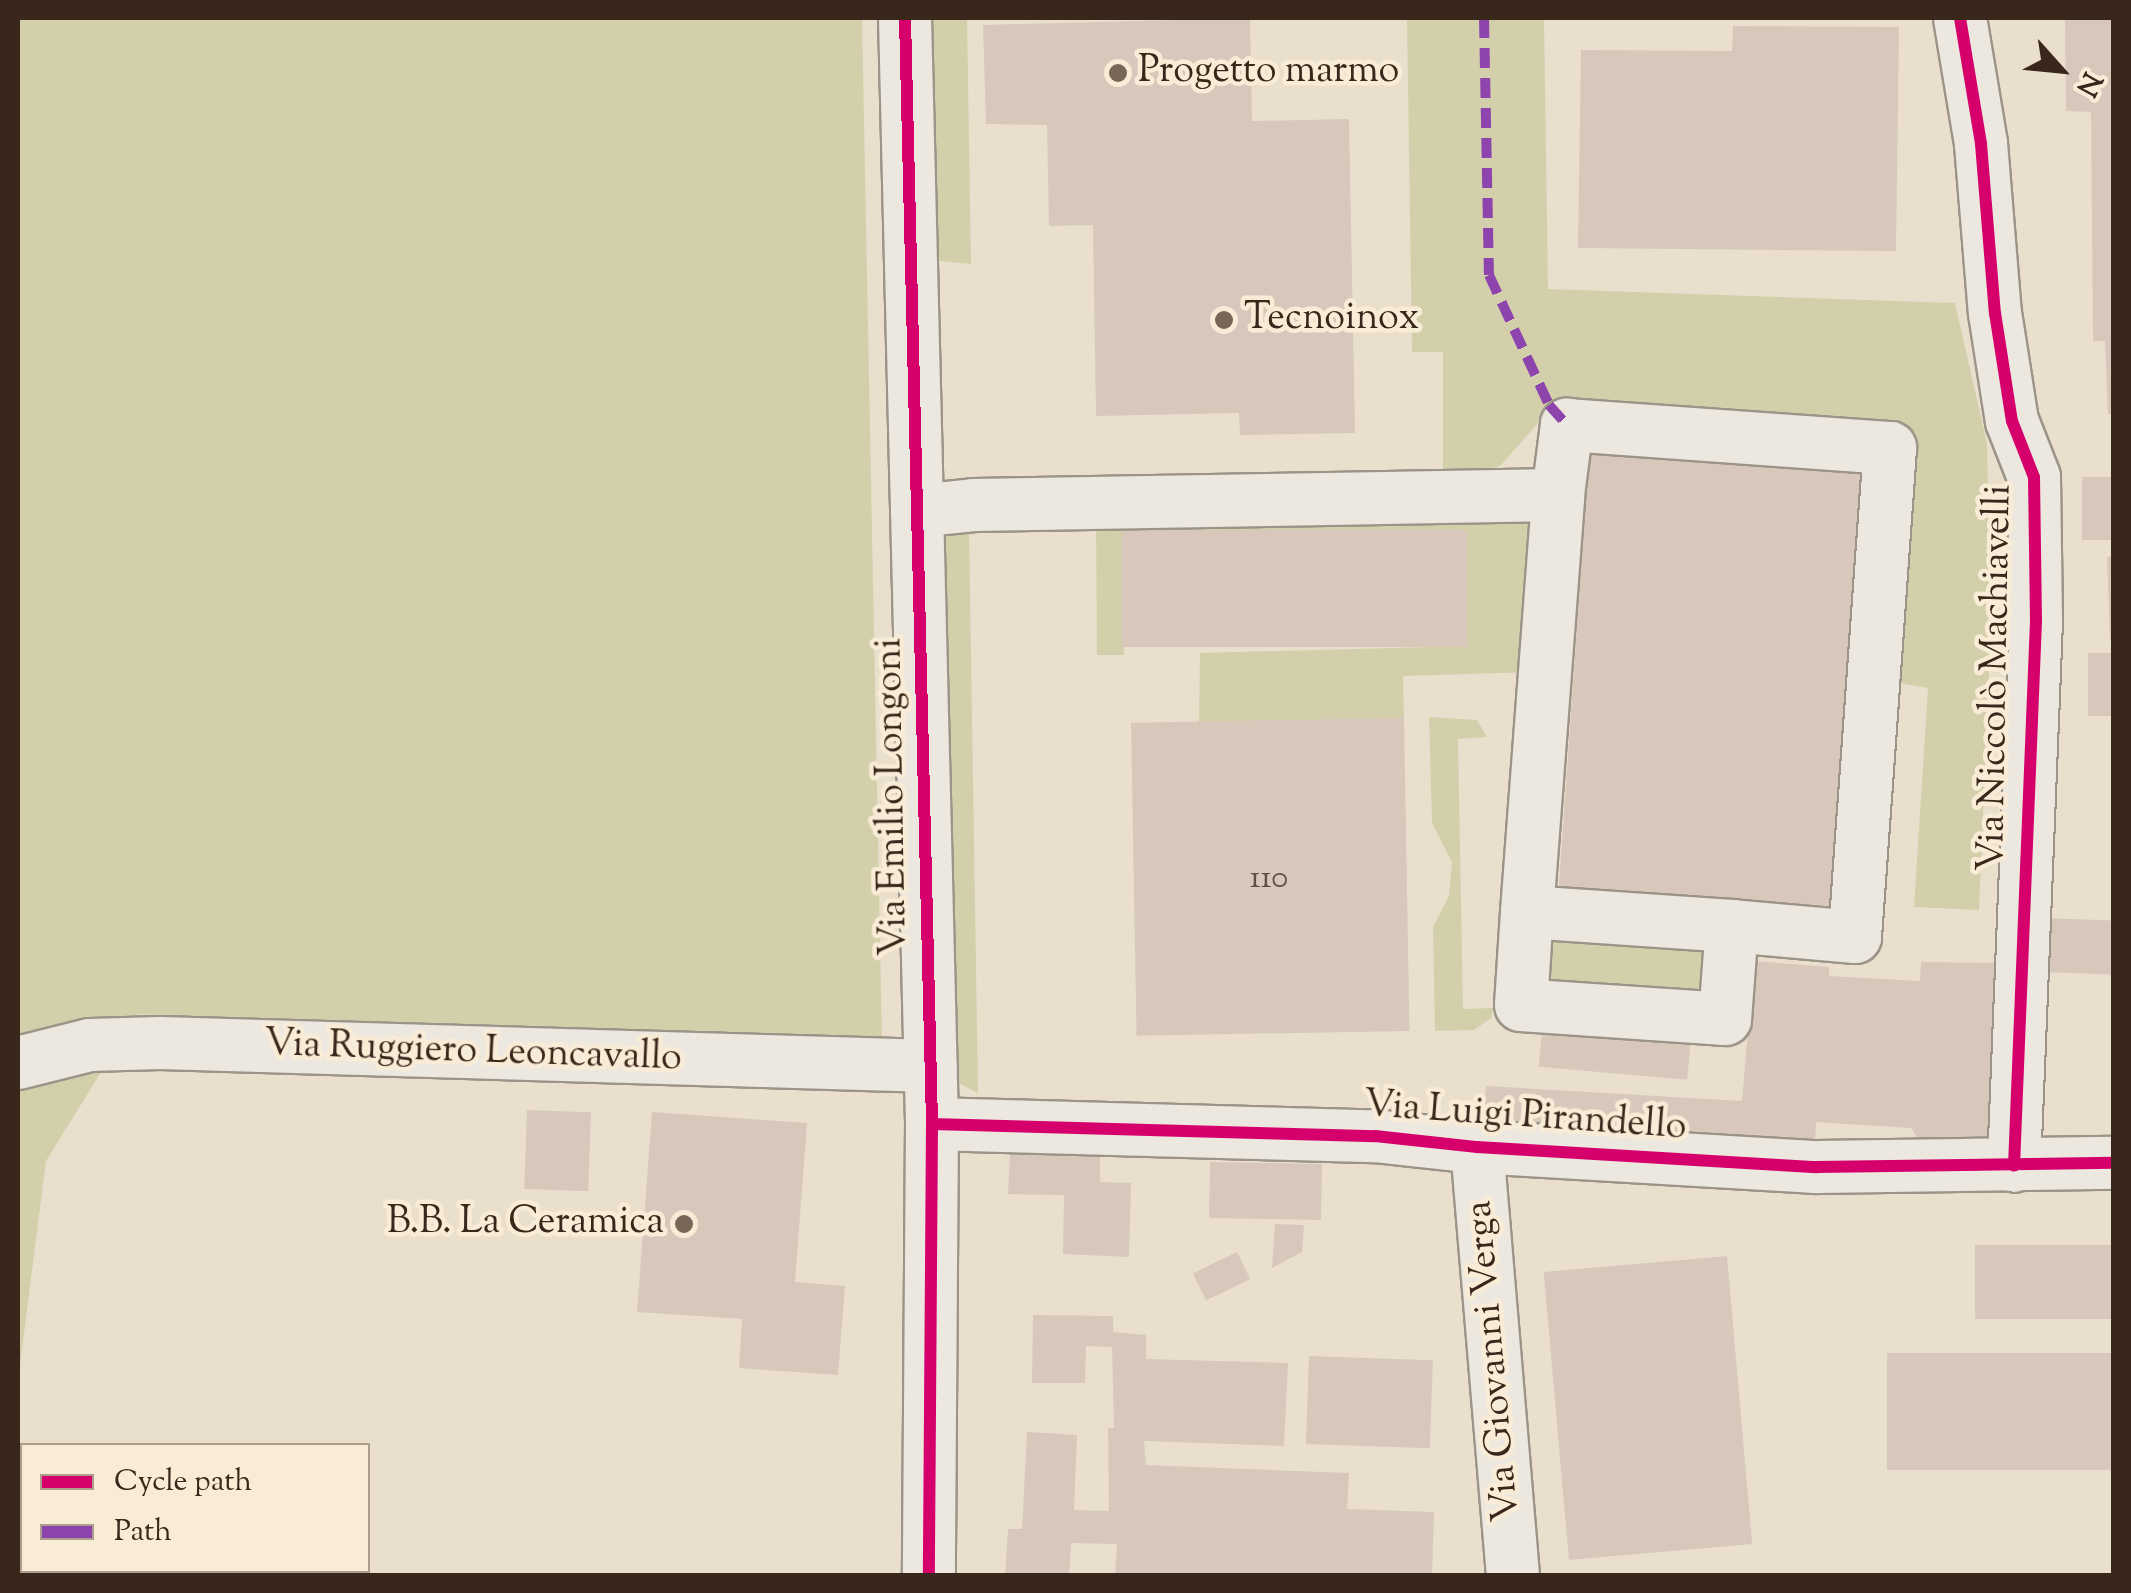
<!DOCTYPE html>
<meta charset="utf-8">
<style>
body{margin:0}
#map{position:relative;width:2131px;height:1593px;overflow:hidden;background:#eadfcd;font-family:"Sorts Mill Goudy",serif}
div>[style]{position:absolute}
.green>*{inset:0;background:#d3cfab;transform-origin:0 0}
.building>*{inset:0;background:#d8c8bb;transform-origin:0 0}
.roads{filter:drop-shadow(2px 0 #9c9488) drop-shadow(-2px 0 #9c9488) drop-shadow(0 2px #9c9488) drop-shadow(0 -2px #9c9488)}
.minor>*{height:52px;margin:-26px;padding:0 26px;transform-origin:26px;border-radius:26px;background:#ede8df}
.quiet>*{height:10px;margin-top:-5px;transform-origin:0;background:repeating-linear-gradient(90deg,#8e44ad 0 20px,transparent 0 30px)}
.cycleway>*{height:12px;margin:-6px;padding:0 6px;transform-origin:6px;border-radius:6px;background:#d6006c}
.dots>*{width:28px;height:28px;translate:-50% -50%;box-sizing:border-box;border:5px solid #f9ecd7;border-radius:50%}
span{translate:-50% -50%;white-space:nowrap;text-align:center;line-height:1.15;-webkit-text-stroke:9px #f9ecd7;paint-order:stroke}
.number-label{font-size:32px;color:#624f43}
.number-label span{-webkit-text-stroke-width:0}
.poi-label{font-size:38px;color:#3a271b}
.left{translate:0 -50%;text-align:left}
.right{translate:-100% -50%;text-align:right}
.street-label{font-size:38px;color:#3a271b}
.frame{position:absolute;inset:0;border:20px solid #3a271b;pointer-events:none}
.legend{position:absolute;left:20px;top:1443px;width:350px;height:130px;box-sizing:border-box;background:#f9ecd7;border:2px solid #ad9d8c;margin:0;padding:12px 18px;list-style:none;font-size:30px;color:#3a271b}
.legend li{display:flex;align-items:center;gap:20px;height:50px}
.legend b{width:50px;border:2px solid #ad9d8c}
.north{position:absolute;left:2011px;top:20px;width:100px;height:100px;-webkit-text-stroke:8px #f9ecd7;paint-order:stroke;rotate:117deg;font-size:28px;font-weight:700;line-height:40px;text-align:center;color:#3a271b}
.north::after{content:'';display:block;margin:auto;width:35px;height:45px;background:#3a271b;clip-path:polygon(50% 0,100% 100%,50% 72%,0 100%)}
</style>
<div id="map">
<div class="green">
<div style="clip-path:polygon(18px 18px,862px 18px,882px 1044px,137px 1014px,46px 1161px,18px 1381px)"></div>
<div style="clip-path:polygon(932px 18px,967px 18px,971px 264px,940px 261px,934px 254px)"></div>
<div style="clip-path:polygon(1407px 18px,1544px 18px,1548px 289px,1955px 303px,1987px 444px,1991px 624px,1979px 910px,1914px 907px,1928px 688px,1898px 683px,1915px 432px,1556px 403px,1501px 465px,1492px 469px,1443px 471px,1443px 352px,1412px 352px)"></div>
<div style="clip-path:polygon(1531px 518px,1531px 672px,1403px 676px,1404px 718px,1199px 722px,1200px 653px,1467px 646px,1467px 531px,1122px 536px,1124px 655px,1097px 655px,1096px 522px)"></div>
<div style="clip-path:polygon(969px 530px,978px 1093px,956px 1082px,942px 533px)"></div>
<div style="clip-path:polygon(1429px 717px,1477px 720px,1487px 737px,1458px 739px,1463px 1009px,1493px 1008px,1491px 1018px,1474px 1030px,1435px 1031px,1433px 927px,1449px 896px,1452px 862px,1432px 823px)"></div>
<div style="left:1548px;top:930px;width:158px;height:61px;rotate:4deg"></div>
</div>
<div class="building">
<div style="clip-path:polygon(1250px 18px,1252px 121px,1349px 119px,1355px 433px,1240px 435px,1239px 413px,1096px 416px,1093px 225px,1049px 226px,1047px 125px,986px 124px,983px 25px)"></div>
<div style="clip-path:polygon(2065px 18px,2114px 18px,2114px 414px,2108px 414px,2105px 341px,2093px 341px,2091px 112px,2066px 111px)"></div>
<div style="clip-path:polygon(1733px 26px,1899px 27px,1896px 251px,1578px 248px,1581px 50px,1732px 51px)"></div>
<div style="left:1590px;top:441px;width:278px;height:447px;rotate:4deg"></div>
<div style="left:2114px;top:477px;width:63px;height:32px;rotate:90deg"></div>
<div style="left:1467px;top:530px;width:117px;height:345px;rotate:90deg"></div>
<div style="clip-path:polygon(2114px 556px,2114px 639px,2110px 639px,2107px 557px)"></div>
<div style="left:2114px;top:653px;width:63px;height:26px;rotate:90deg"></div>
<div style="left:1404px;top:718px;width:313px;height:273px;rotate:89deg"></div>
<div style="left:2043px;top:918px;width:71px;height:54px;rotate:2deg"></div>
<div style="clip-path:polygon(1754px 961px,1829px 967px,1829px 976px,1920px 981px,1921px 962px,2001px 963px,1994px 1140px,1920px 1142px,1911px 1128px,1816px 1122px,1815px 1144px,1484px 1119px,1486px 1086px,1742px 1101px)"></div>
<div style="left:1543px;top:1019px;width:149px;height:48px;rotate:5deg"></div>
<div style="left:527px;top:1110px;width:64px;height:79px;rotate:2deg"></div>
<div style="clip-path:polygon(652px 1112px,807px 1123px,795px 1282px,845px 1286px,838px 1375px,739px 1368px,742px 1319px,637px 1312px)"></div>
<div style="clip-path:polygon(1010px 1153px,1100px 1156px,1100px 1182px,1131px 1183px,1129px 1257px,1063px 1254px,1064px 1195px,1008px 1194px)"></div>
<div style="left:1210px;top:1162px;width:112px;height:56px;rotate:1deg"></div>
<div style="clip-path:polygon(1275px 1224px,1304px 1225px,1302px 1252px,1272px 1268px)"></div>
<div style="left:2114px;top:1245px;width:74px;height:139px;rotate:90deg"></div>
<div style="left:1237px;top:1252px;width:30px;height:49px;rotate:64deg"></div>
<div style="left:1727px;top:1256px;width:289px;height:184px;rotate:85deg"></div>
<div style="clip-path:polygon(1033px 1315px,1113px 1316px,1113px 1332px,1146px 1335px,1146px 1359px,1288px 1363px,1284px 1446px,1144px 1441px,1146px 1465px,1349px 1473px,1347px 1509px,1434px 1512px,1432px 1576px,1115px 1576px,1117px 1544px,1071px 1543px,1069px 1576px,1005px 1576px,1008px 1529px,1022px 1529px,1027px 1432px,1077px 1435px,1074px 1510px,1109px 1511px,1108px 1428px,1114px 1428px,1112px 1347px,1086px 1346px,1085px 1383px,1032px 1383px)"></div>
<div style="left:2114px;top:1353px;width:117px;height:227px;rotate:90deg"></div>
<div style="left:1309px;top:1356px;width:124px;height:88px;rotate:2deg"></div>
</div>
<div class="roads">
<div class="minor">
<div style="left:905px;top:18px;width:1106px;rotate:88.6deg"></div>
<div style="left:932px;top:1124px;width:452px;rotate:90.4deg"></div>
<div style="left:1960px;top:18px;width:128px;rotate:80.5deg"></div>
<div style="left:1981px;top:144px;width:170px;rotate:85.3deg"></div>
<div style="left:1995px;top:313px;width:109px;rotate:81.1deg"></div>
<div style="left:2012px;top:421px;width:60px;rotate:68.6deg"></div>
<div style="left:2034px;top:477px;width:144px;rotate:89.2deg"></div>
<div style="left:2036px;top:621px;width:545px;rotate:92.31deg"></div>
<div style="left:917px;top:511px;width:57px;rotate:-6deg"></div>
<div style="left:974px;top:505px;width:584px;rotate:-0.98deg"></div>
<div style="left:1558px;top:495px;width:71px;rotate:-82.7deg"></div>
<div style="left:1567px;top:425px;width:324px;rotate:4.1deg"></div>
<div style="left:1890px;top:448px;width:490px;rotate:94.1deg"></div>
<div style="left:1855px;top:937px;width:123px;rotate:-174.9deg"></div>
<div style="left:1527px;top:912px;width:205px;rotate:3.9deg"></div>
<div style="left:1732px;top:926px;width:93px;rotate:94.3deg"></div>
<div style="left:1725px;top:1019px;width:204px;rotate:-176.1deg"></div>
<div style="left:1521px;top:1005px;width:93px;rotate:-86.3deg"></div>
<div style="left:1527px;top:912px;width:418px;rotate:-85.7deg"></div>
<div style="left:18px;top:1063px;width:74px;rotate:-14deg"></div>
<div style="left:90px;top:1045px;width:70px;rotate:-1.6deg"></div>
<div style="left:160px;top:1043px;width:771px;rotate:1.71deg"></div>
<div style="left:932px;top:1124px;width:443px;rotate:1.6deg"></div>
<div style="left:1375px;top:1136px;width:103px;rotate:6.2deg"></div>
<div style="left:1477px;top:1147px;width:340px;rotate:3.4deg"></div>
<div style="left:1816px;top:1167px;width:298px;rotate:-0.8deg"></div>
<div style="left:1477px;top:1147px;width:431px;rotate:85.2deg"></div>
</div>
</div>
<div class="quiet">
<div style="left:1484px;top:18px;width:257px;rotate:88.9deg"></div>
<div style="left:1489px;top:275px;width:143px;rotate:65.2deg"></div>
<div style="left:1549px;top:405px;width:27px;rotate:48deg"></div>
</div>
<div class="cycleway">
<div style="left:905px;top:18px;width:1106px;rotate:88.6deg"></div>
<div style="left:932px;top:1124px;width:452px;rotate:90.4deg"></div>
<div style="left:1960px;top:18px;width:128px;rotate:80.5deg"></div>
<div style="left:1981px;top:144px;width:170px;rotate:85.3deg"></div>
<div style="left:1995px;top:313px;width:109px;rotate:81.1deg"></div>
<div style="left:2012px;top:421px;width:60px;rotate:68.6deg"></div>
<div style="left:2034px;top:477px;width:144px;rotate:89.2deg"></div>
<div style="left:2036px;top:621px;width:545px;rotate:92.31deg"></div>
<div style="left:932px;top:1124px;width:443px;rotate:1.6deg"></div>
<div style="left:1375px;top:1136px;width:103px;rotate:6.2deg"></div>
<div style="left:1477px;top:1147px;width:340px;rotate:3.4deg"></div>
<div style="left:1816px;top:1167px;width:298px;rotate:-0.8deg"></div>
</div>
<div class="dots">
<div style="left:1118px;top:73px;background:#786759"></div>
<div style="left:1224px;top:320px;background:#786759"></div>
<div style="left:684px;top:1224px;background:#786759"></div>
</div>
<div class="number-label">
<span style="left:1269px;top:879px">110</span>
</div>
<div class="poi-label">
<span class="left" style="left:1138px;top:73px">Progetto marmo</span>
<span class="left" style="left:1244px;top:320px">Tecnoinox</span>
<span class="right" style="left:664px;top:1224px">B.B. La Ceramica</span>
</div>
<div class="street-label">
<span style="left:1997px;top:678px;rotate:-89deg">Via Niccolò Machiavelli</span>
<span style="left:894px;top:797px;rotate:-91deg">Via Emilio Longoni</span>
<span style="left:473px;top:1053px;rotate:2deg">Via Ruggiero Leoncavallo</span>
<span style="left:1525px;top:1118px;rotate:4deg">Via Luigi Pirandello</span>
<span style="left:1495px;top:1361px;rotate:-95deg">Via Giovanni Verga</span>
</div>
<div class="frame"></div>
<ul class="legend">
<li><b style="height:12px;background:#d6006c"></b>Cycle path</li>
<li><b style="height:12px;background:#8e44ad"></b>Path</li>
</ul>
<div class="north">N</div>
</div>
